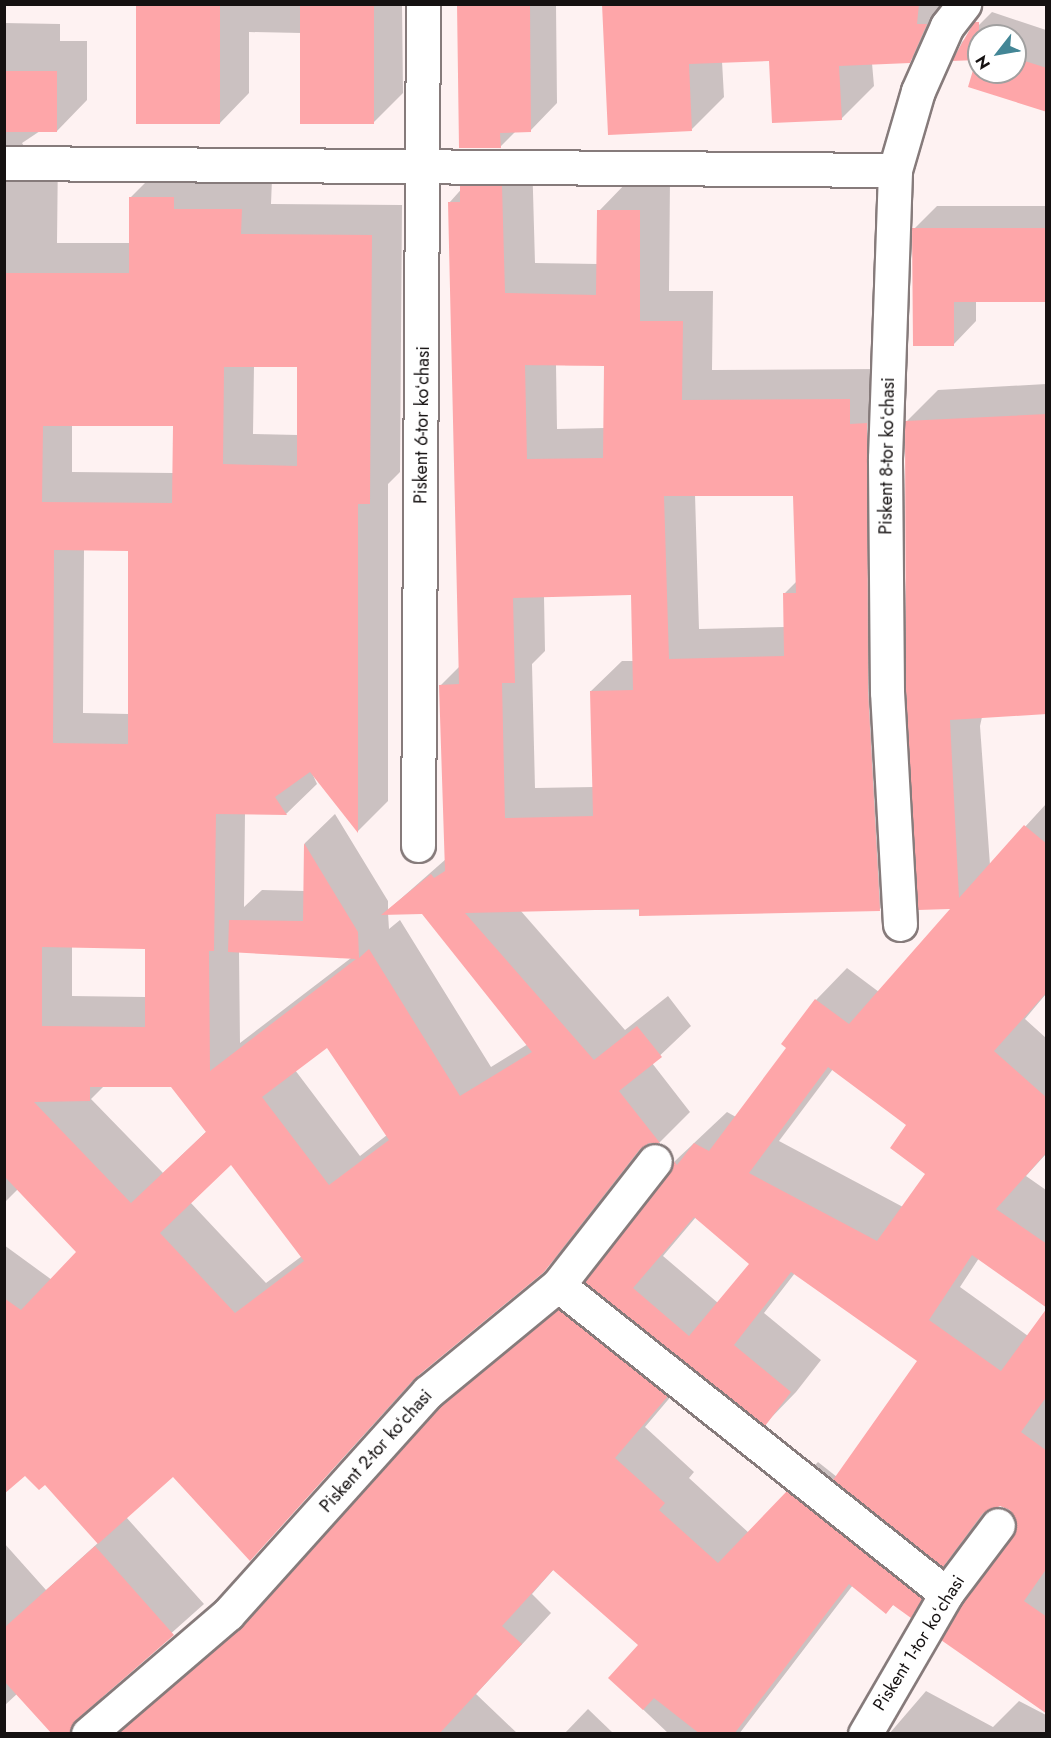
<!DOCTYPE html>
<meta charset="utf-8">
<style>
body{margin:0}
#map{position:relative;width:1051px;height:1738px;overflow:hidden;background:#fef2f2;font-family:Jost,sans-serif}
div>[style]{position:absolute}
.shadow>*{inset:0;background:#0003}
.building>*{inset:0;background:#fea6a9;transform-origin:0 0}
.roads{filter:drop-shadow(2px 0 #867b7b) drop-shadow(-2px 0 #867b7b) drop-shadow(0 2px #867b7b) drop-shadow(0 -2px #867b7b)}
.minor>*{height:33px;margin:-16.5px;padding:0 16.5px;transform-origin:16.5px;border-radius:16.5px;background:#fff}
span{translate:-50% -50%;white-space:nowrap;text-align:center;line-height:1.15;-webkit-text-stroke:5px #fff;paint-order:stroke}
.street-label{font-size:18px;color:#151111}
.frame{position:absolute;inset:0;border:6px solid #151111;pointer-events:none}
.north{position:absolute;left:967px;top:24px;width:60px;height:60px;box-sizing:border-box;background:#fff;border:2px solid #a1a0a0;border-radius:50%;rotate:239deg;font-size:16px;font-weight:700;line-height:24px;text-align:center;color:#151111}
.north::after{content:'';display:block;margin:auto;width:21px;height:27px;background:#438696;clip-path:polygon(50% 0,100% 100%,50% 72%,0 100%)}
</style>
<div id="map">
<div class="shadow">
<div style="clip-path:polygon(137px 4px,402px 4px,403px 93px,374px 122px,301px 33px,249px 32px,249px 93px,220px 123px)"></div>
<div style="clip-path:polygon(459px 4px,556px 4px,557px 103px,530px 131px,516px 131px,500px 147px)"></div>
<div style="clip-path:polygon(603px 4px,953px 4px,942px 29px,909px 61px,872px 63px,874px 86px,841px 119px,770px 59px,722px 61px,724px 97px,692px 129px)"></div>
<div style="clip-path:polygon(evenodd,992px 12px,1046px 30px,1046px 111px,970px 86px,978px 58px,954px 59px,962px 42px,992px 12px,979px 36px,1015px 36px,1015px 72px,979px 72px,979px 36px)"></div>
<div style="clip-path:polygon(evenodd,4px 23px,60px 24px,60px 41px,87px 41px,87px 100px,57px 131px,40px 131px,22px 143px,26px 149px,58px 152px,57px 243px,130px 243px,130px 198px,161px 167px,272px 179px,271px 204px,402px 205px,400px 472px,388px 484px,388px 801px,358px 831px,312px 773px,317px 784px,286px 814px,245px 813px,244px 907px,262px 890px,305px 891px,305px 843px,335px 814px,388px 901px,388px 910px,446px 859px,441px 685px,460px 666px,449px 203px,492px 155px,532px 156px,535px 263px,598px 264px,599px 211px,629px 180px,670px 180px,669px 291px,713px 291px,712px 370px,880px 369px,898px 661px,910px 879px,880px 909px,520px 910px,625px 1030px,668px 996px,691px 1026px,652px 1063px,690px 1112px,660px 1142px,651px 1142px,575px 1239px,543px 1271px,425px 1368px,250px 1559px,173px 1474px,126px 1517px,204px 1604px,103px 1694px,99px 1705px,124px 1722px,260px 1608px,473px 1375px,587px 1282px,671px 1173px,675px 1161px,727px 1112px,736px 1117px,788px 1048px,816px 1000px,847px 968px,879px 992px,953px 907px,907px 421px,938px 390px,1046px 384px,1046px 713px,982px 717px,980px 726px,990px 865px,1046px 804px,1046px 994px,1025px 1019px,1046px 1038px,1046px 1154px,1026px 1176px,1046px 1190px,1046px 1306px,979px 1258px,960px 1287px,1028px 1336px,1046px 1314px,1046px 1690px,1034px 1703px,1015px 1536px,1018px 1527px,1011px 1509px,1000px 1505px,945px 1563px,951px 1568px,941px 1585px,910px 1616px,894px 1604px,886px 1612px,853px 1585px,739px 1734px,669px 1734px,610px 1678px,640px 1645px,554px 1569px,532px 1594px,551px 1613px,476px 1694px,518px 1734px,54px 1734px,18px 1693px,4px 1706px,4px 1543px,46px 1590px,99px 1542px,45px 1482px,25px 1474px,4px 1492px,4px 1245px,52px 1280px,78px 1252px,19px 1188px,4px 1203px,4px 23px,556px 364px,605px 364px,605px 428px,557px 429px,556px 364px,4px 23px,254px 366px,299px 366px,298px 435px,253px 434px,254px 366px,4px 23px,72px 424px,174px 425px,174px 473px,72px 472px,72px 424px,4px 23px,695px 494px,794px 494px,797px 581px,784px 594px,785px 627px,699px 629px,695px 494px,4px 23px,84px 549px,130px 549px,129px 714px,83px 713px,84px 549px,4px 23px,632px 594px,634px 661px,622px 661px,591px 691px,594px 787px,535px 788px,532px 664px,545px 651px,544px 596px,632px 594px,4px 23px,388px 913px,423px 913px,528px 1044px,491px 1067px,400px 920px,389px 929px,388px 913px,4px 23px,72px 946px,146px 947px,146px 997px,72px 996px,72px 946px,4px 23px,239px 951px,351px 958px,240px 1043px,239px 951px,4px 23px,327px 1045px,387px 1135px,360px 1156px,295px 1070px,327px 1045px,4px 23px,833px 1069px,908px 1125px,927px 1173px,903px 1207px,779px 1141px,833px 1069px,4px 23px,172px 1085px,207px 1131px,163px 1173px,91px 1099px,104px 1086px,172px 1085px,4px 23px,231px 1163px,302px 1256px,266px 1283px,190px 1202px,231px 1163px,4px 23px,696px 1217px,751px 1264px,718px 1303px,663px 1256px,696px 1217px,4px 23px,795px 1273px,919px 1360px,837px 1477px,818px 1462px,749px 1533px,689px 1478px,694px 1472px,645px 1427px,695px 1368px,765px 1424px,796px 1392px,821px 1360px,764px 1313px,795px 1273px)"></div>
<div style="clip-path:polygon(937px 206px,1046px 206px,1046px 300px,976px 300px,976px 321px,954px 344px,914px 229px)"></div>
<div style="clip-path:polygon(926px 1691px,993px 1727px,1019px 1701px,1046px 1715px,1046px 1729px,1044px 1734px,889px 1734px)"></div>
<div style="clip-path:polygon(588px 1709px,614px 1734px,564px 1734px)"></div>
</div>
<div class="building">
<div style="left:136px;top:4px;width:84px;height:120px"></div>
<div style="left:300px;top:4px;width:74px;height:120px"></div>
<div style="clip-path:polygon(457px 4px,530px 4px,531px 132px,500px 133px,501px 148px,459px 148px)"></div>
<div style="clip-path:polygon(602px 4px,919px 4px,917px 24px,927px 24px,910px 63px,839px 66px,842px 120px,772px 123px,769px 61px,689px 64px,692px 131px,608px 135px)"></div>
<div style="clip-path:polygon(974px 22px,979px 22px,979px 72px,1015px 72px,1015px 58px,1047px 68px,1047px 112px,968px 87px,976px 60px,952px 61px)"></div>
<div style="left:4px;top:71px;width:53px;height:61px"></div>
<div style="clip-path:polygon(evenodd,460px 185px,502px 186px,505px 293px,596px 295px,597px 210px,640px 210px,640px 321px,683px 321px,682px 400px,850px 399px,850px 424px,867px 423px,868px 692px,880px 911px,639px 916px,639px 909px,465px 913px,594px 1060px,637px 1026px,662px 1057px,619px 1091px,660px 1143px,649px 1143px,640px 1149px,544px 1272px,414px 1379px,250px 1561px,173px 1477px,98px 1544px,45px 1485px,39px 1490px,25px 1476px,4px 1494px,4px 1298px,21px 1310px,76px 1252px,4px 1176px,4px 273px,129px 273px,129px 197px,174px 197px,174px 209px,242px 209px,241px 234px,372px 235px,370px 504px,358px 504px,358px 833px,310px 772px,275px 797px,287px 815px,216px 814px,214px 951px,209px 951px,210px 1071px,356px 959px,228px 952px,229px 920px,303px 921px,304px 843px,358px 932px,359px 958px,369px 949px,460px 1096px,532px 1052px,422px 914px,381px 915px,431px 874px,434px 878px,445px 871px,439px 685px,459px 684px,448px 202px,460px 202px,460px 185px,525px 365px,604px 366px,603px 458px,527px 459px,525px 365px,460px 185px,224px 367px,297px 367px,297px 466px,223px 464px,224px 367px,460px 185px,43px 426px,173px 426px,172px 503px,42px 502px,43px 426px,460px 185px,664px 496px,793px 496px,796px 593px,783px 593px,784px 656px,669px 659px,664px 496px,460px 185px,54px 550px,128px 551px,128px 744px,53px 743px,54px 550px,460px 185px,631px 595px,633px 690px,590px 691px,593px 816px,505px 818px,502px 683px,515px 683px,513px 598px,631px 595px,460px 185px,42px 947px,145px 949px,145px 1027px,42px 1026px,42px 947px,460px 185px,327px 1048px,389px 1140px,329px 1185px,262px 1097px,327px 1048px,460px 185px,90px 1087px,171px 1087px,206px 1132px,131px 1203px,34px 1102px,90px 1101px,90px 1087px,460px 185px,231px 1165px,304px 1261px,235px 1313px,160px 1233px,231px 1165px)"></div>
<div style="clip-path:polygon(912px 228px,1047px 228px,1047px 302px,954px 302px,954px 346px,913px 346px)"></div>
<div style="clip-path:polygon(evenodd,1047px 414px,1047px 714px,950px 720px,959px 898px,1024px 825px,1047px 844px,1047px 992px,994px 1051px,1047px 1098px,1047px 1152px,996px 1209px,1047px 1244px,1047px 1308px,972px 1255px,929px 1320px,1001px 1371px,1047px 1308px,1047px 1396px,1021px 1432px,1047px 1451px,1047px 1568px,1024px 1601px,1047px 1617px,1047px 1714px,941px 1640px,962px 1604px,1013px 1536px,1017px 1527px,1010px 1510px,1000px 1506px,983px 1513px,943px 1567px,833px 1480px,917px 1361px,791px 1272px,734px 1345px,791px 1392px,765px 1426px,584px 1282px,670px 1173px,673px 1160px,677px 1165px,694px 1143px,709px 1151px,786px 1048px,781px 1044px,815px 999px,849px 1024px,950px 909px,918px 910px,906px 691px,905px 421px,1047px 414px,828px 1067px,906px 1125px,890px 1148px,925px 1174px,877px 1241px,749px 1173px,828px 1067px,1047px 414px,694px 1217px,749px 1264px,689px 1336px,633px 1288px,694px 1217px)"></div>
<div style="clip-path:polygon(558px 1309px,668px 1396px,615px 1458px,665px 1503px,659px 1510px,718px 1563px,787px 1491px,922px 1599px,911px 1618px,893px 1605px,886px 1614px,849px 1584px,734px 1734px,700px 1734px,654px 1698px,643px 1710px,608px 1678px,638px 1645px,553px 1570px,502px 1626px,522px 1644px,439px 1734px,117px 1734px,242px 1627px,441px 1406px)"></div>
<div style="clip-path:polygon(95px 1546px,174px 1635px,76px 1720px,70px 1734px,52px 1734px,4px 1681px,4px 1628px)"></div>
</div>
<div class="roads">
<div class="minor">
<div style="left:4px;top:163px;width:891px;rotate:0.45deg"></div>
<div style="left:418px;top:845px;width:841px;rotate:-89.66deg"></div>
<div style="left:900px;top:924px;width:232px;rotate:-93.2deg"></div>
<div style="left:887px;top:692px;width:234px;rotate:-90.5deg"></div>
<div style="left:885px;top:458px;width:288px;rotate:-88deg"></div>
<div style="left:895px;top:170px;width:82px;rotate:-73.8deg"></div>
<div style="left:918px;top:91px;width:71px;rotate:-66deg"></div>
<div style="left:947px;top:26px;width:28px;rotate:-52deg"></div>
<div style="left:558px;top:1285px;width:496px;rotate:38.5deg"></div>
<div style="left:88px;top:1734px;width:184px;rotate:-40.6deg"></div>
<div style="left:228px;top:1614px;width:299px;rotate:-48deg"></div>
<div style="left:428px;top:1392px;width:168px;rotate:-39.5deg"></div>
<div style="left:558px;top:1285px;width:157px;rotate:-52deg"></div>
<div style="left:865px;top:1734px;width:162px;rotate:-59.9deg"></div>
<div style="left:946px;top:1594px;width:86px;rotate:-53deg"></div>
</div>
</div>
<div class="street-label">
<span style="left:422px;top:425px;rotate:-89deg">Piskent 6-tor koʻchasi</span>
<span style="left:887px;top:456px;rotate:-89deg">Piskent 8-tor koʻchasi</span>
<span style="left:376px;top:1451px;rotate:-48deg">Piskent 2-tor koʻchasi</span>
<span style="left:919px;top:1643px;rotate:-58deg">Piskent 1-tor koʻchasi</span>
</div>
<div class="frame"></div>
<div class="north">N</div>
</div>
